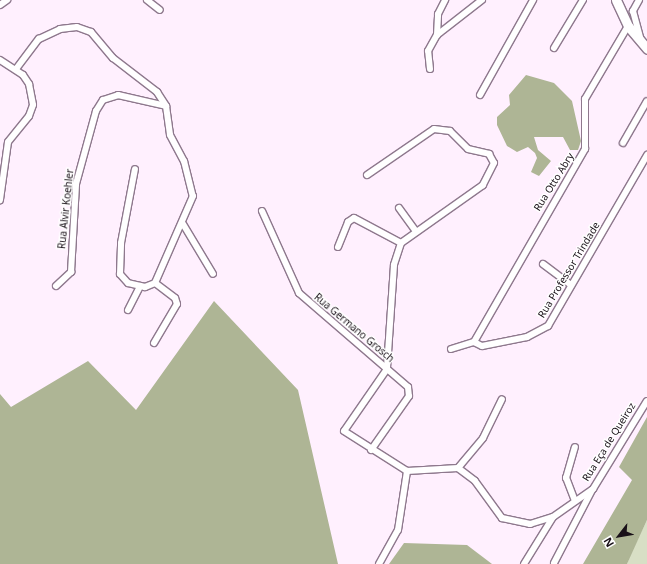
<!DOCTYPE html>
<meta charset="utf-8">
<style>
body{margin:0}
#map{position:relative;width:647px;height:564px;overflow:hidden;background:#fff0fe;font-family:"Noto Sans",sans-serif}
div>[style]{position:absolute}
.green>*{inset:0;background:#d8dfc5}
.forest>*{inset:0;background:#aeb595}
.roads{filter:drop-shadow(1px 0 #8e788d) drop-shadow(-1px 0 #8e788d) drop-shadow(0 1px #8e788d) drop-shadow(0 -1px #8e788d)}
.street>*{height:6px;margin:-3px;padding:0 3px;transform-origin:3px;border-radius:3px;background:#fff}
.secondary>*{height:9px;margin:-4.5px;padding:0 4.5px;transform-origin:4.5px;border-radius:4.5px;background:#fff}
span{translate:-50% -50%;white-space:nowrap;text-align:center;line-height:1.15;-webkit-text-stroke:3px #fff;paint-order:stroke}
.street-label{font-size:10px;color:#191018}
.north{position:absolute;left:599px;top:516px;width:40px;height:40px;-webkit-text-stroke:3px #fff;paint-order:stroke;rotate:239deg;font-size:11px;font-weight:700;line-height:16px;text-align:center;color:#191018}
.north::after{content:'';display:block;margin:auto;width:14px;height:18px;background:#191018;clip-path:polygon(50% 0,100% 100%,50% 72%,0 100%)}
</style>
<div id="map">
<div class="green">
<div style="clip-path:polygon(647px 520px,647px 564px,627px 564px,630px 556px)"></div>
</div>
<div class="forest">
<div style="clip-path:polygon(526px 75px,554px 83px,572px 101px,581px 141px,578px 150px,570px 150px,563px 137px,534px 137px,538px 150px,551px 161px,539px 176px,531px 172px,537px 158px,535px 153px,528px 147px,517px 152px,507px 146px,497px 125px,497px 117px,510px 105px,509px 95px)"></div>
<div style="clip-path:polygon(214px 301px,298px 390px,338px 564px,0 564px,0 394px,11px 407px,88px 361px,136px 410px)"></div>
<div style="clip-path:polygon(647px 417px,647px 520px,627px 564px,583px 564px,632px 480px,619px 467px)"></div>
<div style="clip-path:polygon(404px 543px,467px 545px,492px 564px,389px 564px)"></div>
</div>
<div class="roads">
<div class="street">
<div style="left:147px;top:0;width:16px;rotate:38deg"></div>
<div style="left:639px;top:0;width:13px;rotate:119deg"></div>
<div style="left:633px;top:11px;width:28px;rotate:75deg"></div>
<div style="left:0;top:5px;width:9px;rotate:-36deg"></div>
<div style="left:437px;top:35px;width:21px;rotate:-87deg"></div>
<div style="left:438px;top:14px;width:16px;rotate:-63deg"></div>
<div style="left:554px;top:48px;width:56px;rotate:-58.9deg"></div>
<div style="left:0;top:60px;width:27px;rotate:33deg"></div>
<div style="left:23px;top:75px;width:11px;rotate:56deg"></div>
<div style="left:29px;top:84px;width:21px;rotate:79deg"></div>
<div style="left:33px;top:105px;width:12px;rotate:110deg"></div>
<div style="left:29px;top:116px;width:33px;rotate:129deg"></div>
<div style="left:8px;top:142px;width:59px;rotate:97.9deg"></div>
<div style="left:16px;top:69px;width:38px;rotate:-53deg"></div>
<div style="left:39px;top:39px;width:23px;rotate:-25deg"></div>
<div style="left:60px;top:29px;width:17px;rotate:-7deg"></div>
<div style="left:77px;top:27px;width:15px;rotate:20deg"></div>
<div style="left:91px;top:32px;width:34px;rotate:50deg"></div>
<div style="left:113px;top:58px;width:56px;rotate:37.7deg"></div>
<div style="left:157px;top:92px;width:17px;rotate:57deg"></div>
<div style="left:166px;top:106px;width:29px;rotate:82deg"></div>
<div style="left:170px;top:135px;width:30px;rotate:62deg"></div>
<div style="left:184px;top:161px;width:36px;rotate:76deg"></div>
<div style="left:193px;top:196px;width:95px;rotate:113.6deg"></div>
<div style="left:155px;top:283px;width:11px;rotate:158deg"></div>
<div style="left:145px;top:287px;width:17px;rotate:-167deg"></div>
<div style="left:128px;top:283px;width:12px;rotate:-132deg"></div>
<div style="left:120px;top:274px;width:31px;rotate:-88deg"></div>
<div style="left:121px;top:243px;width:75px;rotate:-79.3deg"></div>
<div style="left:430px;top:69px;width:18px;rotate:-96deg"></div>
<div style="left:428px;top:51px;width:18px;rotate:-61deg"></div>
<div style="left:437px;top:35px;width:57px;rotate:-37.9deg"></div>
<div style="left:480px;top:95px;width:109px;rotate:-60.8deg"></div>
<div style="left:623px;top:143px;width:48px;rotate:-60.3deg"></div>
<div style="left:367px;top:175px;width:81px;rotate:-34.5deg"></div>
<div style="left:434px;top:129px;width:16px;rotate:7deg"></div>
<div style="left:450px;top:131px;width:25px;rotate:45deg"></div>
<div style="left:468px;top:149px;width:22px;rotate:13deg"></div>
<div style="left:489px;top:154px;width:10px;rotate:61deg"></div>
<div style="left:494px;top:163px;width:25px;rotate:117deg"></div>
<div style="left:483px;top:185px;width:100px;rotate:144.7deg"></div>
<div style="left:401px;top:243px;width:23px;rotate:108deg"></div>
<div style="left:394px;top:265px;width:104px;rotate:93.9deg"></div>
<div style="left:387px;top:369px;width:75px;rotate:124.7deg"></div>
<div style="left:344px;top:431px;width:75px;rotate:32.4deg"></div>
<div style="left:407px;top:471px;width:51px;rotate:-3.4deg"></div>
<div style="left:458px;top:468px;width:21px;rotate:37deg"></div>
<div style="left:475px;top:481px;width:46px;rotate:53.9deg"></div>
<div style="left:502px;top:518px;width:29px;rotate:12deg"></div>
<div style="left:530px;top:524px;width:24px;rotate:-17deg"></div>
<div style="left:553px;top:517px;width:49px;rotate:-35deg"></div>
<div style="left:593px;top:489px;width:103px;rotate:-58.5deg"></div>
<div style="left:399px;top:208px;width:29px;rotate:54deg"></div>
<div style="left:262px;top:211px;width:90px;rotate:65.7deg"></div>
<div style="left:299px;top:293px;width:144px;rotate:40.8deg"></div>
<div style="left:408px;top:387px;width:9px;rotate:84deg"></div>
<div style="left:409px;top:396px;width:66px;rotate:125.1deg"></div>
<div style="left:183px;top:224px;width:58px;rotate:59deg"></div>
<div style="left:338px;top:247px;width:27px;rotate:-68deg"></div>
<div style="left:348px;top:222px;width:7px;rotate:-34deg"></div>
<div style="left:354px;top:218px;width:53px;rotate:28deg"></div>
<div style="left:543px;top:264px;width:34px;rotate:37deg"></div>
<div style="left:56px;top:286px;width:21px;rotate:-43deg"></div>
<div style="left:71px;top:272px;width:88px;rotate:-86.7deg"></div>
<div style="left:76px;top:184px;width:76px;rotate:-74.7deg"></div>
<div style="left:96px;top:111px;width:13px;rotate:-58deg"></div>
<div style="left:103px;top:100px;width:16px;rotate:-18deg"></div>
<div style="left:118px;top:95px;width:49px;rotate:12.9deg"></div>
<div style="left:128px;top:310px;width:27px;rotate:-63deg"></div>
<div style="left:474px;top:342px;width:223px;rotate:-60.1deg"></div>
<div style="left:585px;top:149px;width:50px;rotate:-90deg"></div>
<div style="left:585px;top:99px;width:85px;rotate:-59.5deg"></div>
<div style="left:154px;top:343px;width:45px;rotate:-59.5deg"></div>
<div style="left:177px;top:304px;width:6px;rotate:-108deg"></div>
<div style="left:175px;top:298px;width:25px;rotate:-143deg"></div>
<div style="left:451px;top:349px;width:24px;rotate:-17deg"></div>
<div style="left:474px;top:342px;width:9px;rotate:27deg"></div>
<div style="left:482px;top:346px;width:46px;rotate:-11.3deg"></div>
<div style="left:527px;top:337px;width:24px;rotate:-28deg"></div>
<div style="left:548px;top:326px;width:198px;rotate:-59.9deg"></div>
<div style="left:458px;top:468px;width:39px;rotate:-50deg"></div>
<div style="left:483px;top:438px;width:43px;rotate:-64deg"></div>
<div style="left:575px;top:501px;width:25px;rotate:-111deg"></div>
<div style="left:566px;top:478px;width:32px;rotate:-74deg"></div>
<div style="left:554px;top:563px;width:82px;rotate:-62.5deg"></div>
<div style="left:379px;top:564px;width:39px;rotate:-61deg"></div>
<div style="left:398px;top:530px;width:60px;rotate:-81.3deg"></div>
<div style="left:524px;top:564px;width:55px;rotate:-58.3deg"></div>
</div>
<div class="secondary">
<div style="left:616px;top:0;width:29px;rotate:65deg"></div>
<div style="left:628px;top:26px;width:30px;rotate:50deg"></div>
</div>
</div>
<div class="street-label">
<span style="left:554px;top:182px;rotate:-58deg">Rua Otto Abry</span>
<span style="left:66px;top:209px;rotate:-84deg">Rua Alvir Koehler</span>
<span style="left:569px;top:270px;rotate:-59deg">Rua Professor Trindade</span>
<span style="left:354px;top:328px;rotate:40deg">Rua Germano Grosch</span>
<span style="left:609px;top:442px;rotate:-58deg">Rua Eça de Queiroz</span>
</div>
<div class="north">N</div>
</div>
